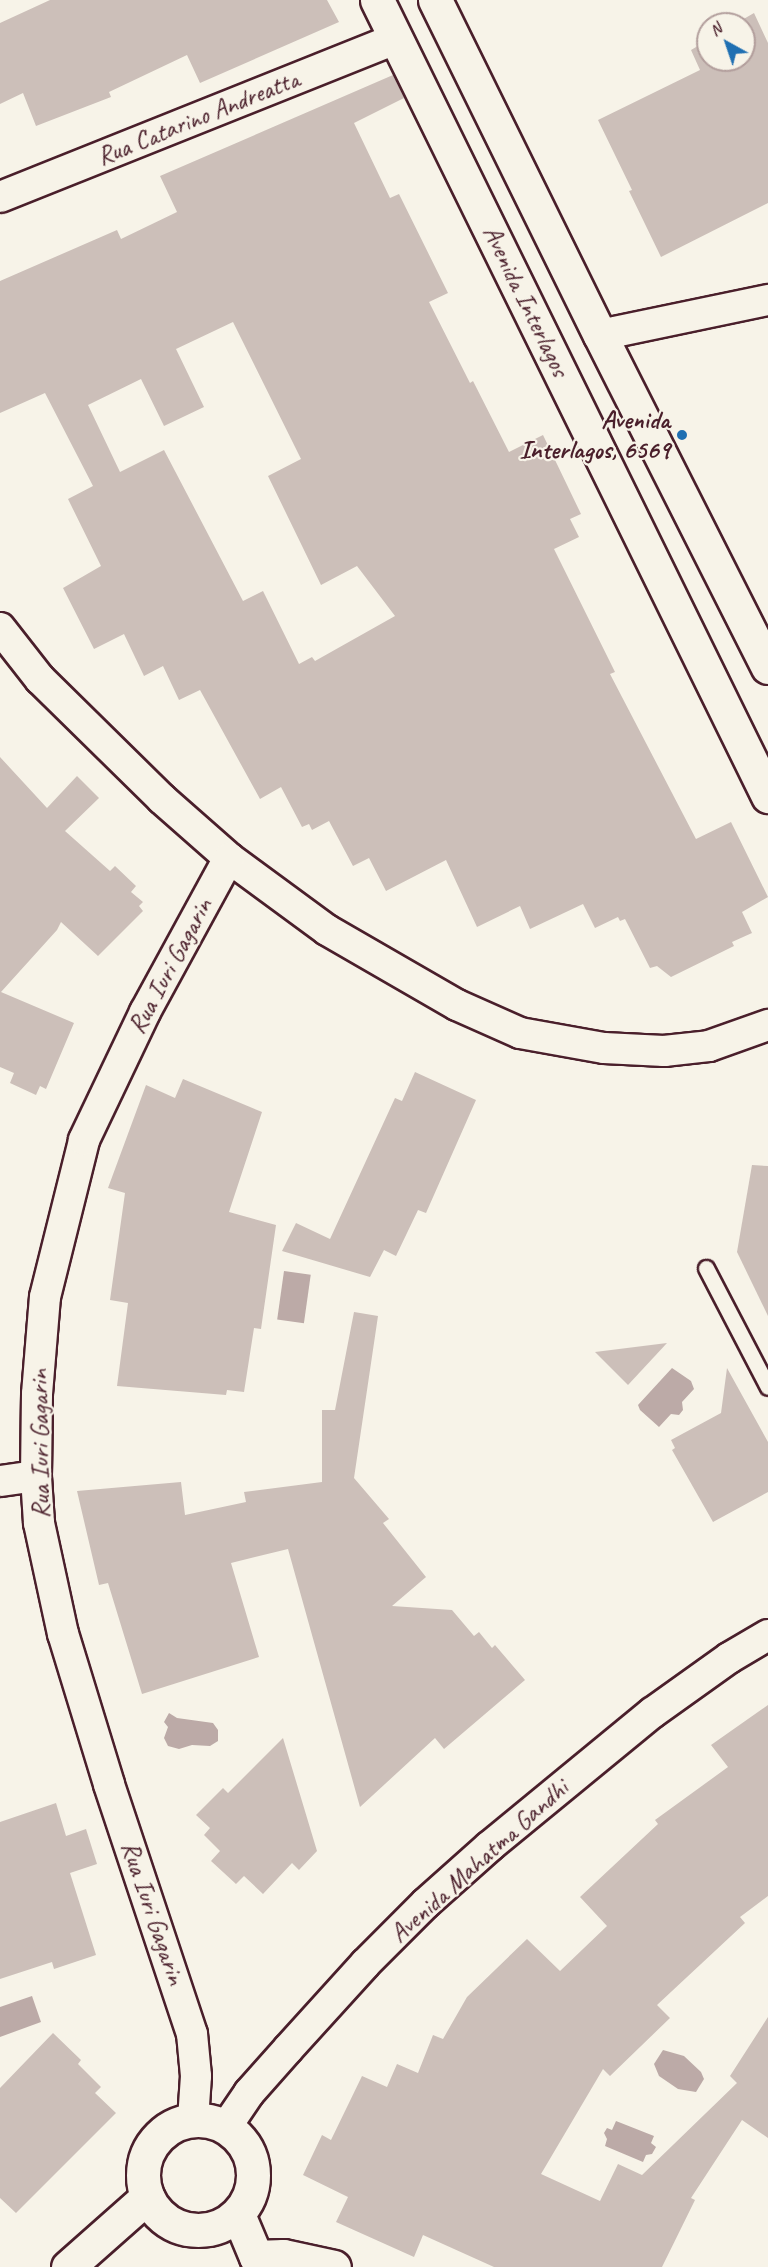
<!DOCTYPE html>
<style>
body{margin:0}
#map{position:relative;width:768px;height:2267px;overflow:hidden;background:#f7f3e8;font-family:Caveat,sans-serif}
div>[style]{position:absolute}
.water>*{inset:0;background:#bcaaa7;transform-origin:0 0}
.building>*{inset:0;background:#ccbfb9}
.roads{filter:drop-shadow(2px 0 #4a1f2b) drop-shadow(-2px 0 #4a1f2b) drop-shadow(0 2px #4a1f2b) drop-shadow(0 -2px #4a1f2b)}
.lane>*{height:15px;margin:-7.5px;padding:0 7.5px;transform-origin:7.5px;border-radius:7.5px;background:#f7f3e8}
.street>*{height:30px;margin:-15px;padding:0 15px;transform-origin:15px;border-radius:15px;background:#f7f3e8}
.secondary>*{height:33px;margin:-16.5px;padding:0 16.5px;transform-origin:16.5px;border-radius:16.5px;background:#f7f3e8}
.secondary>.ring{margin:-16.5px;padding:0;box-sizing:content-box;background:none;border:33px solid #f7f3e8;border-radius:50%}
.primary>*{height:33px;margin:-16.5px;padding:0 16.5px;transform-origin:16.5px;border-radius:16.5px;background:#f7f3e8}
.dots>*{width:16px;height:16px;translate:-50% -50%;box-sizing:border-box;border:3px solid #f7f3e8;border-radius:50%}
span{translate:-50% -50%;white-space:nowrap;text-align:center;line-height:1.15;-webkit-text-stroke:4.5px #f7f3e8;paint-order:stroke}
.street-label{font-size:26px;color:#4a1f2b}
.poi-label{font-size:26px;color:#4a1f2b;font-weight:700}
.right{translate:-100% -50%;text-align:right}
.north{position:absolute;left:696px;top:12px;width:60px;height:60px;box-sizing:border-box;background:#f7f3e8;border:2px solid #b29e9c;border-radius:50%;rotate:320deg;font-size:16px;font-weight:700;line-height:24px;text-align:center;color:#4a1f2b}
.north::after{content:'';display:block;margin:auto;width:21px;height:27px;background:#1f6fb2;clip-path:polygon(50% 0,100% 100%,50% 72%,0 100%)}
</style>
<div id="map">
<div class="water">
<div style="left:284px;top:1271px;width:27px;height:49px;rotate:8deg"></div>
<div style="clip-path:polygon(672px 1368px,691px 1381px,694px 1389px,682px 1402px,683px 1410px,679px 1415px,671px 1414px,659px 1427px,640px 1410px,638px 1405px)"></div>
<div style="clip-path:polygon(169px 1713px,177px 1718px,213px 1723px,218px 1730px,218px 1741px,210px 1746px,192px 1745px,179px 1749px,168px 1746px,164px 1738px,168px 1727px,164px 1722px)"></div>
<div style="clip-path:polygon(32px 1996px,41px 2022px,0 2037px,0 2007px)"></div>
<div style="clip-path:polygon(663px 2050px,684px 2056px,701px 2072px,704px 2079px,696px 2092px,678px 2089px,659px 2076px,654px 2064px)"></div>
<div style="clip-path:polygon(616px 2121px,654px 2136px,651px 2143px,656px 2147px,652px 2154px,646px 2155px,643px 2162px,605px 2146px,607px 2139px,604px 2133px,607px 2128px,612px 2130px)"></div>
</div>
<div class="building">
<div style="clip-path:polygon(50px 0,327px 0,339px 22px,200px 83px,187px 55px,109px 92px,111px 97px,36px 126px,23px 93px,0 104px,0 23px)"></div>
<div style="clip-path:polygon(754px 13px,768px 43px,768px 203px,661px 257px,629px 191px,632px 190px,598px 120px,700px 70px,691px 50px,708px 40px,708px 60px,744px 60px,744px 24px,735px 24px)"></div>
<div style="clip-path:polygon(evenodd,393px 75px,404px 98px,354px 123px,390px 198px,399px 194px,448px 293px,429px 302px,470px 383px,473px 381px,509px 452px,543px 435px,581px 514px,570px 519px,579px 537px,554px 549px,615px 672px,610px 674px,696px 839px,731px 822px,768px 897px,742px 912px,752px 933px,732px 942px,734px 946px,671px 977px,657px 966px,650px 968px,625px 919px,620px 921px,618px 917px,595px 928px,583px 904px,530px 929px,520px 906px,477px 927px,446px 860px,386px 891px,369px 858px,353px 866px,329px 821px,312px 830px,309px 824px,302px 827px,281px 787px,260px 799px,200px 690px,179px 700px,163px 666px,144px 676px,124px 634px,94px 649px,63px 588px,101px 566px,68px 499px,93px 486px,45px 393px,0 413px,0 281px,117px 230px,121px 239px,177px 212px,160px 176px,393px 75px,233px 322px,301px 459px,268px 476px,321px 585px,357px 566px,395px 616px,315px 661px,312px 657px,299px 664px,263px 591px,243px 601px,164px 450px,120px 472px,88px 405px,141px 379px,164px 426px,204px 407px,176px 349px,233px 322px)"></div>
<div style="clip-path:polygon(0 757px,47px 808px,77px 776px,99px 798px,65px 831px,110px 871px,115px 866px,136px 886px,131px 892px,143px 902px,139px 906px,143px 911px,98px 956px,61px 922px,57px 930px,1px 992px,74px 1023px,46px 1089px,40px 1086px,36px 1095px,10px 1083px,14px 1073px,0 1067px)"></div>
<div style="clip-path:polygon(415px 1072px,476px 1100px,426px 1213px,418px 1210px,396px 1256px,384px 1250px,370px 1277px,282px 1251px,296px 1223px,330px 1239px,395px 1098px,402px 1101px)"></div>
<div style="clip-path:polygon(183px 1079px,262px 1112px,229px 1212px,276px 1225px,261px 1329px,254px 1328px,244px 1392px,227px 1390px,226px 1395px,117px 1386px,128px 1303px,110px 1300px,125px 1193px,108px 1188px,146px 1085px,175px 1098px)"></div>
<div style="clip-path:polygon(752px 1165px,768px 1166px,768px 1316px,737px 1252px)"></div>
<div style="clip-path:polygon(354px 1312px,378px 1316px,354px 1478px,389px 1519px,383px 1523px,426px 1577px,392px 1606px,452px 1610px,474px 1636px,479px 1632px,492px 1648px,495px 1645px,525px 1680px,444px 1749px,435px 1738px,360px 1807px,288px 1549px,231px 1563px,259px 1657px,142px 1694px,108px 1583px,99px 1585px,77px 1491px,181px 1482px,185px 1515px,246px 1502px,244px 1492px,322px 1482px,322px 1410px,335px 1410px)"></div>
<div style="clip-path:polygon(667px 1343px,628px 1385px,595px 1352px)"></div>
<div style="clip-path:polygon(727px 1368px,768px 1442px,768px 1492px,713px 1522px,672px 1450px,675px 1448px,671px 1440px,721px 1413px)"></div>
<div style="clip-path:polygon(768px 1705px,768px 1896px,740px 1917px,745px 1923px,657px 2005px,670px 2018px,610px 2076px,603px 2069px,541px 2174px,600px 2201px,618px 2164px,642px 2175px,737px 2083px,730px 2076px,768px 2017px,768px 2138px,742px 2120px,691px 2198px,695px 2200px,662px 2267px,494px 2267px,423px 2235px,414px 2257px,336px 2222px,348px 2197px,303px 2175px,322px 2135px,331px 2140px,362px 2076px,387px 2087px,397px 2064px,418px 2073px,433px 2035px,443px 2039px,467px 1997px,527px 1939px,560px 1971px,607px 1926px,580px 1897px,658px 1824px,655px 1820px,728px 1767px,711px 1745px)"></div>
<div style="clip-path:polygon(283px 1738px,317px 1851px,299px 1870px,292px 1863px,263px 1894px,244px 1876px,236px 1884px,211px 1861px,220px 1851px,204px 1835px,210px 1828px,196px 1815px,223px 1788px,228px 1793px)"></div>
<div style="clip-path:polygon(56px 1803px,66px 1836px,86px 1829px,97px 1864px,70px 1873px,96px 1955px,54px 1969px,52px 1962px,0 1979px,0 1822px)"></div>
<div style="clip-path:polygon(53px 2033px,81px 2060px,78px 2064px,101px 2087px,95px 2093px,116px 2113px,16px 2213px,0 2198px,0 2088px)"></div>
</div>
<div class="roads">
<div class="lane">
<div style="left:706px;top:1268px;width:134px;rotate:62.5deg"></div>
</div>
<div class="street">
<div style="left:0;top:197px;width:426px;rotate:-21.8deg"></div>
<div style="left:600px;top:335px;width:172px;rotate:-11.8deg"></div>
<div style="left:0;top:628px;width:65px;rotate:51.9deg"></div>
<div style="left:40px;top:679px;width:171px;rotate:44.5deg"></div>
<div style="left:162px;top:799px;width:89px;rotate:41.4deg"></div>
<div style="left:229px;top:858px;width:122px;rotate:36.3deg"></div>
<div style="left:327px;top:930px;width:150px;rotate:30deg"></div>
<div style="left:457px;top:1005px;width:69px;rotate:24deg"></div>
<div style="left:520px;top:1033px;width:85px;rotate:10.1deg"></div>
<div style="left:604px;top:1048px;width:60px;rotate:2.9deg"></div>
<div style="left:664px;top:1051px;width:45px;rotate:-6.3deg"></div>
<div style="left:709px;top:1046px;width:63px;rotate:-19.6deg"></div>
<div style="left:0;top:1481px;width:36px;rotate:-8deg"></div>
<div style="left:193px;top:2120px;width:44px;rotate:-86.1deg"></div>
<div style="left:196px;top:2076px;width:42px;rotate:-95.4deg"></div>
<div style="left:192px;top:2034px;width:263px;rotate:-108.4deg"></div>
<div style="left:109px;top:1784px;width:157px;rotate:-107deg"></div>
<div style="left:63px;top:1634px;width:114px;rotate:-102.2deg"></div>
<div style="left:39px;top:1523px;width:47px;rotate:-93.7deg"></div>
<div style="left:36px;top:1476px;width:82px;rotate:-89.3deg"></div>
<div style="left:37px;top:1394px;width:97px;rotate:-85.3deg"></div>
<div style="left:45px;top:1297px;width:162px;rotate:-76deg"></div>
<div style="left:84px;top:1140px;width:142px;rotate:-64.5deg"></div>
<div style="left:145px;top:1012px;width:175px;rotate:-61.4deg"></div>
<div style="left:226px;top:2127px;width:41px;rotate:-55.9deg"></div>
<div style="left:249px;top:2093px;width:59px;rotate:-48.4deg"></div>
<div style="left:288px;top:2049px;width:115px;rotate:-47.8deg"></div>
<div style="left:365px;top:1964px;width:86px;rotate:-45deg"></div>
<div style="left:426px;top:1903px;width:86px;rotate:-41.7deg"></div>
<div style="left:490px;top:1846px;width:210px;rotate:-39.4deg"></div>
<div style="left:652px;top:1713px;width:95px;rotate:-35.5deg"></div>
<div style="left:729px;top:1658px;width:45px;rotate:-30.5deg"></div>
</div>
<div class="secondary">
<div class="ring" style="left:143px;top:2120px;width:77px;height:77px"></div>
<div style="left:238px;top:2214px;width:47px;rotate:67.3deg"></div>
<div style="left:256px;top:2257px;width:27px;rotate:-2deg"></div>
<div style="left:283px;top:2256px;width:52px;rotate:12.2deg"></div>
<div style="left:68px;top:2267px;width:106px;rotate:-41.5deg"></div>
</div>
<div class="primary">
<div style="left:377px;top:0;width:887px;rotate:63.84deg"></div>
<div style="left:435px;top:0;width:373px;rotate:63.8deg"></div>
<div style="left:600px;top:335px;width:372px;rotate:63.2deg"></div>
</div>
</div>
<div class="dots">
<div style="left:682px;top:435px;background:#1f6fb2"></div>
</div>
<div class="street-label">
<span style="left:198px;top:118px;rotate:-22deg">Rua Catarino Andreatta</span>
<span style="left:526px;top:301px;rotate:64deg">Avenida Interlagos</span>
<span style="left:170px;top:966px;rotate:-62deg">Rua Iuri Gagarin</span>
<span style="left:40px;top:1444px;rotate:-91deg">Rua Iuri Gagarin</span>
<span style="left:479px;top:1861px;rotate:-42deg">Avenida Mahatma Gandhi</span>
<span style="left:153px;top:1913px;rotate:71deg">Rua Iuri Gagarin</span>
</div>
<div class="poi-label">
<span class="right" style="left:670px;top:435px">Avenida<br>Interlagos, 6569</span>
</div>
<div class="north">N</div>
</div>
